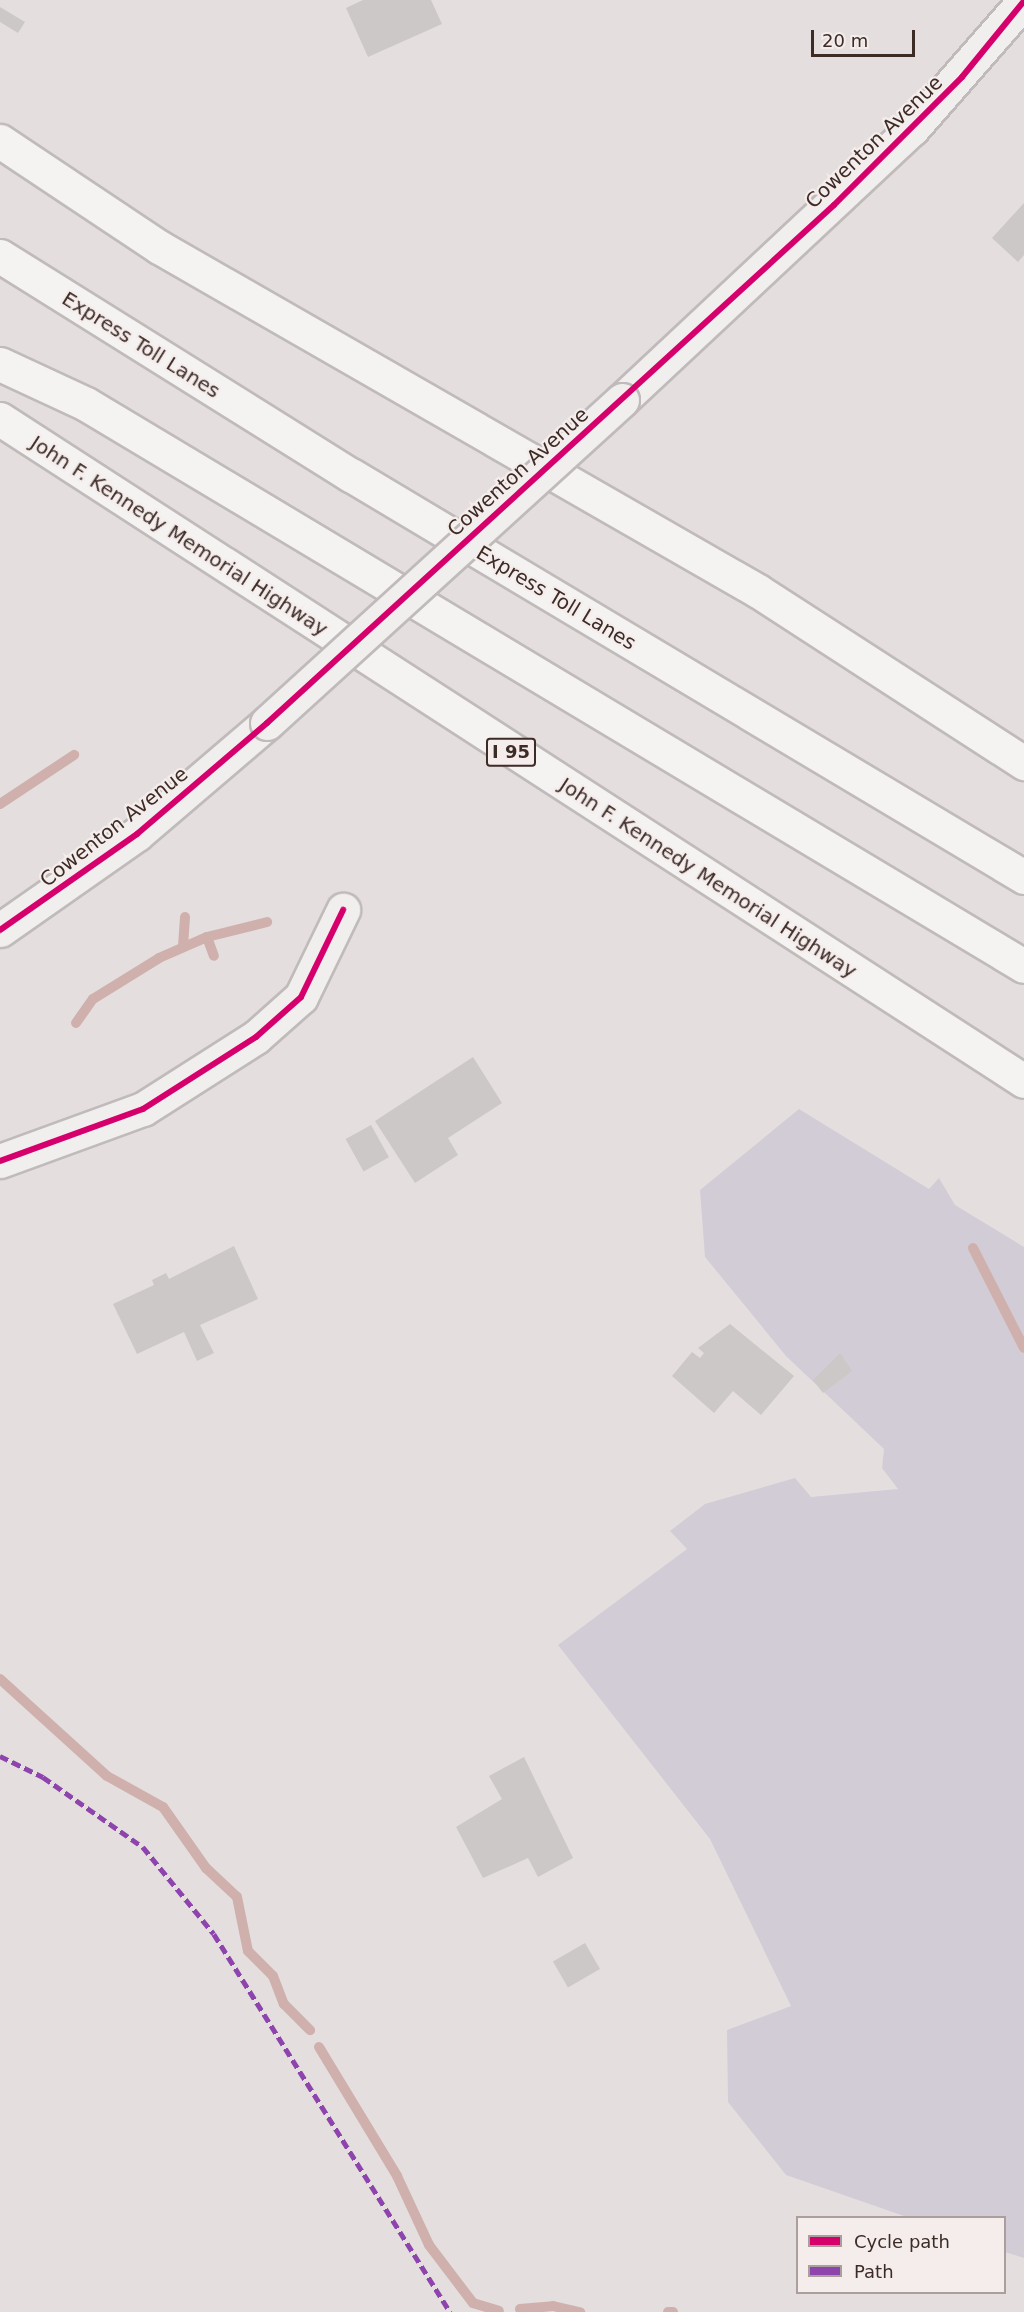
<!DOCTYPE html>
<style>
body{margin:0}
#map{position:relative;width:1024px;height:2312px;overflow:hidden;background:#e4dfde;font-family:"DejaVu Sans",sans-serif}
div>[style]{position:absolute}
.green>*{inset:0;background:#d2ccd6}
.stream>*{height:10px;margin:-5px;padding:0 5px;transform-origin:5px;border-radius:5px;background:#d0b0ac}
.building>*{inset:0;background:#ccc8c7;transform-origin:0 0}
.roads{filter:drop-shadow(2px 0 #c0bbba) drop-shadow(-2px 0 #c0bbba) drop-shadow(0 2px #c0bbba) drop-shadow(0 -2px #c0bbba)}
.minor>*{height:33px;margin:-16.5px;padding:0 16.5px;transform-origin:16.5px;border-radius:16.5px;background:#f1eeee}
.tertiary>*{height:33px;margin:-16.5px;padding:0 16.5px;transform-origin:16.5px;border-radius:16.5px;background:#f1eeee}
.motorway>*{height:33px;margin:-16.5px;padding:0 16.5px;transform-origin:16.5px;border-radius:16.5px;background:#f5f3f2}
.bridges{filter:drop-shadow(2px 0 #c0bbba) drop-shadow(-2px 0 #c0bbba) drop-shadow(0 2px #c0bbba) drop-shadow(0 -2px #c0bbba)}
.tertiary-bridge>*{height:33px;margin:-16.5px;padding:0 16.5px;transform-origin:16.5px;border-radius:16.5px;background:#f1eeee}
.quiet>*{height:4.5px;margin-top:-2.25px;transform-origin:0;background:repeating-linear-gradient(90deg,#8e44ad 0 9px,transparent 0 13.5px)}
.cycleway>*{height:6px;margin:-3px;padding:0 3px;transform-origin:3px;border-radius:3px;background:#d6006c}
span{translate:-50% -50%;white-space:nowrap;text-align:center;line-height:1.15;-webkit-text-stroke:4.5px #f4edec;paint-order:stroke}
.shield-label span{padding:2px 4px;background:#f4edec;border:2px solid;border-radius:4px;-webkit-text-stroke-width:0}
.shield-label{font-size:18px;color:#3d2b26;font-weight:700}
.street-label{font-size:20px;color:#3d2b26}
.legend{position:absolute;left:796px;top:2216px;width:210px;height:78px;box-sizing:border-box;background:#f4edec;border:2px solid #ab9f9d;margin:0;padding:8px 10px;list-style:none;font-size:18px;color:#3d2b26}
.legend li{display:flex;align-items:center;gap:12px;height:30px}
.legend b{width:30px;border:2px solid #ab9f9d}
.scale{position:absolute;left:811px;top:30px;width:104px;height:27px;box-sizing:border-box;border:3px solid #3d2b26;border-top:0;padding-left:8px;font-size:18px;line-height:21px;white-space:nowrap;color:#3d2b26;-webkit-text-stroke:4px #f4edec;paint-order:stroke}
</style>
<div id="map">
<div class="green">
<div style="clip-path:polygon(799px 1109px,929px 1189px,939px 1178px,955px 1205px,1024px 1247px,1024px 2258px,1005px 2252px,1004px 2218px,907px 2217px,786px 2175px,728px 2102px,727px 2030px,791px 2006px,710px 1839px,558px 1645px,687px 1549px,670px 1531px,705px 1504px,795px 1478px,811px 1497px,898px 1489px,882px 1468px,884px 1449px,786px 1356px,705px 1257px,700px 1190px)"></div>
</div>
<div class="stream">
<div style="left:0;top:804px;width:89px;rotate:-33.5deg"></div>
<div style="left:207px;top:937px;width:20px;rotate:70deg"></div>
<div style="left:183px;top:946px;width:29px;rotate:-86deg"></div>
<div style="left:76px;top:1023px;width:29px;rotate:-55deg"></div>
<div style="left:93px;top:999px;width:78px;rotate:-31.8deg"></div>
<div style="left:159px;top:958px;width:52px;rotate:-23.6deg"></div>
<div style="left:207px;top:937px;width:62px;rotate:-14deg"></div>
<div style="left:973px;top:1248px;width:112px;rotate:63deg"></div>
<div style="left:0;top:1679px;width:144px;rotate:42.2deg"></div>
<div style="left:107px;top:1776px;width:64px;rotate:29deg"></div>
<div style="left:163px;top:1807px;width:75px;rotate:54.8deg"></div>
<div style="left:206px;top:1868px;width:42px;rotate:43.1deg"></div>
<div style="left:237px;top:1897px;width:55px;rotate:78.5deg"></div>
<div style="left:248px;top:1951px;width:35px;rotate:45deg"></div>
<div style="left:273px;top:1976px;width:30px;rotate:69deg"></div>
<div style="left:284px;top:2004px;width:37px;rotate:45deg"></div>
<div style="left:319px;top:2047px;width:151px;rotate:58.8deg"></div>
<div style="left:397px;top:2176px;width:76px;rotate:65.1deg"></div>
<div style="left:429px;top:2245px;width:73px;rotate:52.8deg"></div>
<div style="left:473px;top:2303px;width:27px;rotate:17deg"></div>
<div style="left:520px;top:2309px;width:33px;rotate:-5deg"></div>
<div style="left:553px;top:2306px;width:28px;rotate:13deg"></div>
<div style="left:668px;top:2312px;width:5px"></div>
</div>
<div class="building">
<div style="clip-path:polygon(363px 0,431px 0,442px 24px,368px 57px,346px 8px)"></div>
<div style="clip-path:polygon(0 7px,25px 22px,18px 33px,0 22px)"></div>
<div style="clip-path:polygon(1024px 203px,1024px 255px,1018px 262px,992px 238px)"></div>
<div style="clip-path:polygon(473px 1057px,502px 1103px,448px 1138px,458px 1155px,415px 1183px,375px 1121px)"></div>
<div style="left:371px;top:1125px;width:37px;height:29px;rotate:61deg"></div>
<div style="clip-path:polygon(234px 1246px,258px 1299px,200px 1325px,214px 1353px,197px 1361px,184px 1332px,137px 1354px,113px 1304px,154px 1285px,152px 1280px,166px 1273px,169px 1279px)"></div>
<div style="clip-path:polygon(730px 1324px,794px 1376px,761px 1415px,733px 1391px,714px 1413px,672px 1376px,692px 1352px,700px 1358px,704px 1353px,698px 1348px)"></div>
<div style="clip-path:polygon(840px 1353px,852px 1371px,823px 1393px,813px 1380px)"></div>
<div style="clip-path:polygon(524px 1757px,573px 1858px,538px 1877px,528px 1858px,483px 1878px,456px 1827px,502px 1799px,489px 1776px)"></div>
<div style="left:585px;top:1943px;width:30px;height:37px;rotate:60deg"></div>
</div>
<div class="roads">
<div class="minor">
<div style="left:0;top:1161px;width:152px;rotate:-20deg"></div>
<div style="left:143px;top:1109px;width:134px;rotate:-32.5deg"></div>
<div style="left:256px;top:1037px;width:60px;rotate:-41.6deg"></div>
<div style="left:301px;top:997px;width:97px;rotate:-64.2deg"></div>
</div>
<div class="tertiary">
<div style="left:622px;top:400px;width:397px;rotate:-43.1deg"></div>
<div style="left:912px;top:129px;width:170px;rotate:-48.8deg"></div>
<div style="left:0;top:930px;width:167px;rotate:-35deg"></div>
<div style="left:137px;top:834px;width:171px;rotate:-40.5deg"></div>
</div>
<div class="motorway">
<div style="left:0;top:141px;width:191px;rotate:33.7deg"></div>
<div style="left:159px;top:247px;width:691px;rotate:29.87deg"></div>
<div style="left:758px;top:591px;width:317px;rotate:32.9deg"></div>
<div style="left:0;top:256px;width:414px;rotate:32deg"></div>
<div style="left:351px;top:475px;width:784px;rotate:30.85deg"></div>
<div style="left:0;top:364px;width:95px;rotate:24.9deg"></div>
<div style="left:86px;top:404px;width:1093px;rotate:30.93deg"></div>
<div style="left:0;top:419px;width:1219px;rotate:32.88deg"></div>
</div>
</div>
<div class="bridges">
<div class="tertiary-bridge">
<div style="left:267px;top:723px;width:480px;rotate:-42.3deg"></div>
</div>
</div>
<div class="quiet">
<div style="left:0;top:1756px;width:48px;rotate:26deg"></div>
<div style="left:43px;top:1777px;width:122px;rotate:35deg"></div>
<div style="left:143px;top:1847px;width:112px;rotate:50.8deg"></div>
<div style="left:214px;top:1934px;width:446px;rotate:58deg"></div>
</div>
<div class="cycleway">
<div style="left:0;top:930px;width:167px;rotate:-35deg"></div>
<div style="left:137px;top:834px;width:171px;rotate:-40.5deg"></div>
<div style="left:267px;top:723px;width:768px;rotate:-42.41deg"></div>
<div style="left:834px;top:205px;width:181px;rotate:-45deg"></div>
<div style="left:962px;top:77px;width:98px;rotate:-50.8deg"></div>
<div style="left:0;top:1161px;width:152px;rotate:-20deg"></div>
<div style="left:143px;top:1109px;width:134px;rotate:-32.5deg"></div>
<div style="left:256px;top:1037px;width:60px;rotate:-41.6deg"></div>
<div style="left:301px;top:997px;width:97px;rotate:-64.2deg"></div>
</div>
<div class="shield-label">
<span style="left:511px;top:752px">I 95</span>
</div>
<div class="street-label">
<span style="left:874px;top:142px;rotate:-44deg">Cowenton Avenue</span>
<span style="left:141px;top:345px;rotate:32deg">Express Toll Lanes</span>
<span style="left:518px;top:472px;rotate:-42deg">Cowenton Avenue</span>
<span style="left:179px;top:536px;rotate:33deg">John F. Kennedy Memorial Highway</span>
<span style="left:556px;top:598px;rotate:31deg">Express Toll Lanes</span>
<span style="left:114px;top:827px;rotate:-38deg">Cowenton Avenue</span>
<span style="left:708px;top:878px;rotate:33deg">John F. Kennedy Memorial Highway</span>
</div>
<ul class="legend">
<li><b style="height:8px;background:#d6006c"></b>Cycle path</li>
<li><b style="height:8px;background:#8e44ad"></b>Path</li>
</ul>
<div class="scale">20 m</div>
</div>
